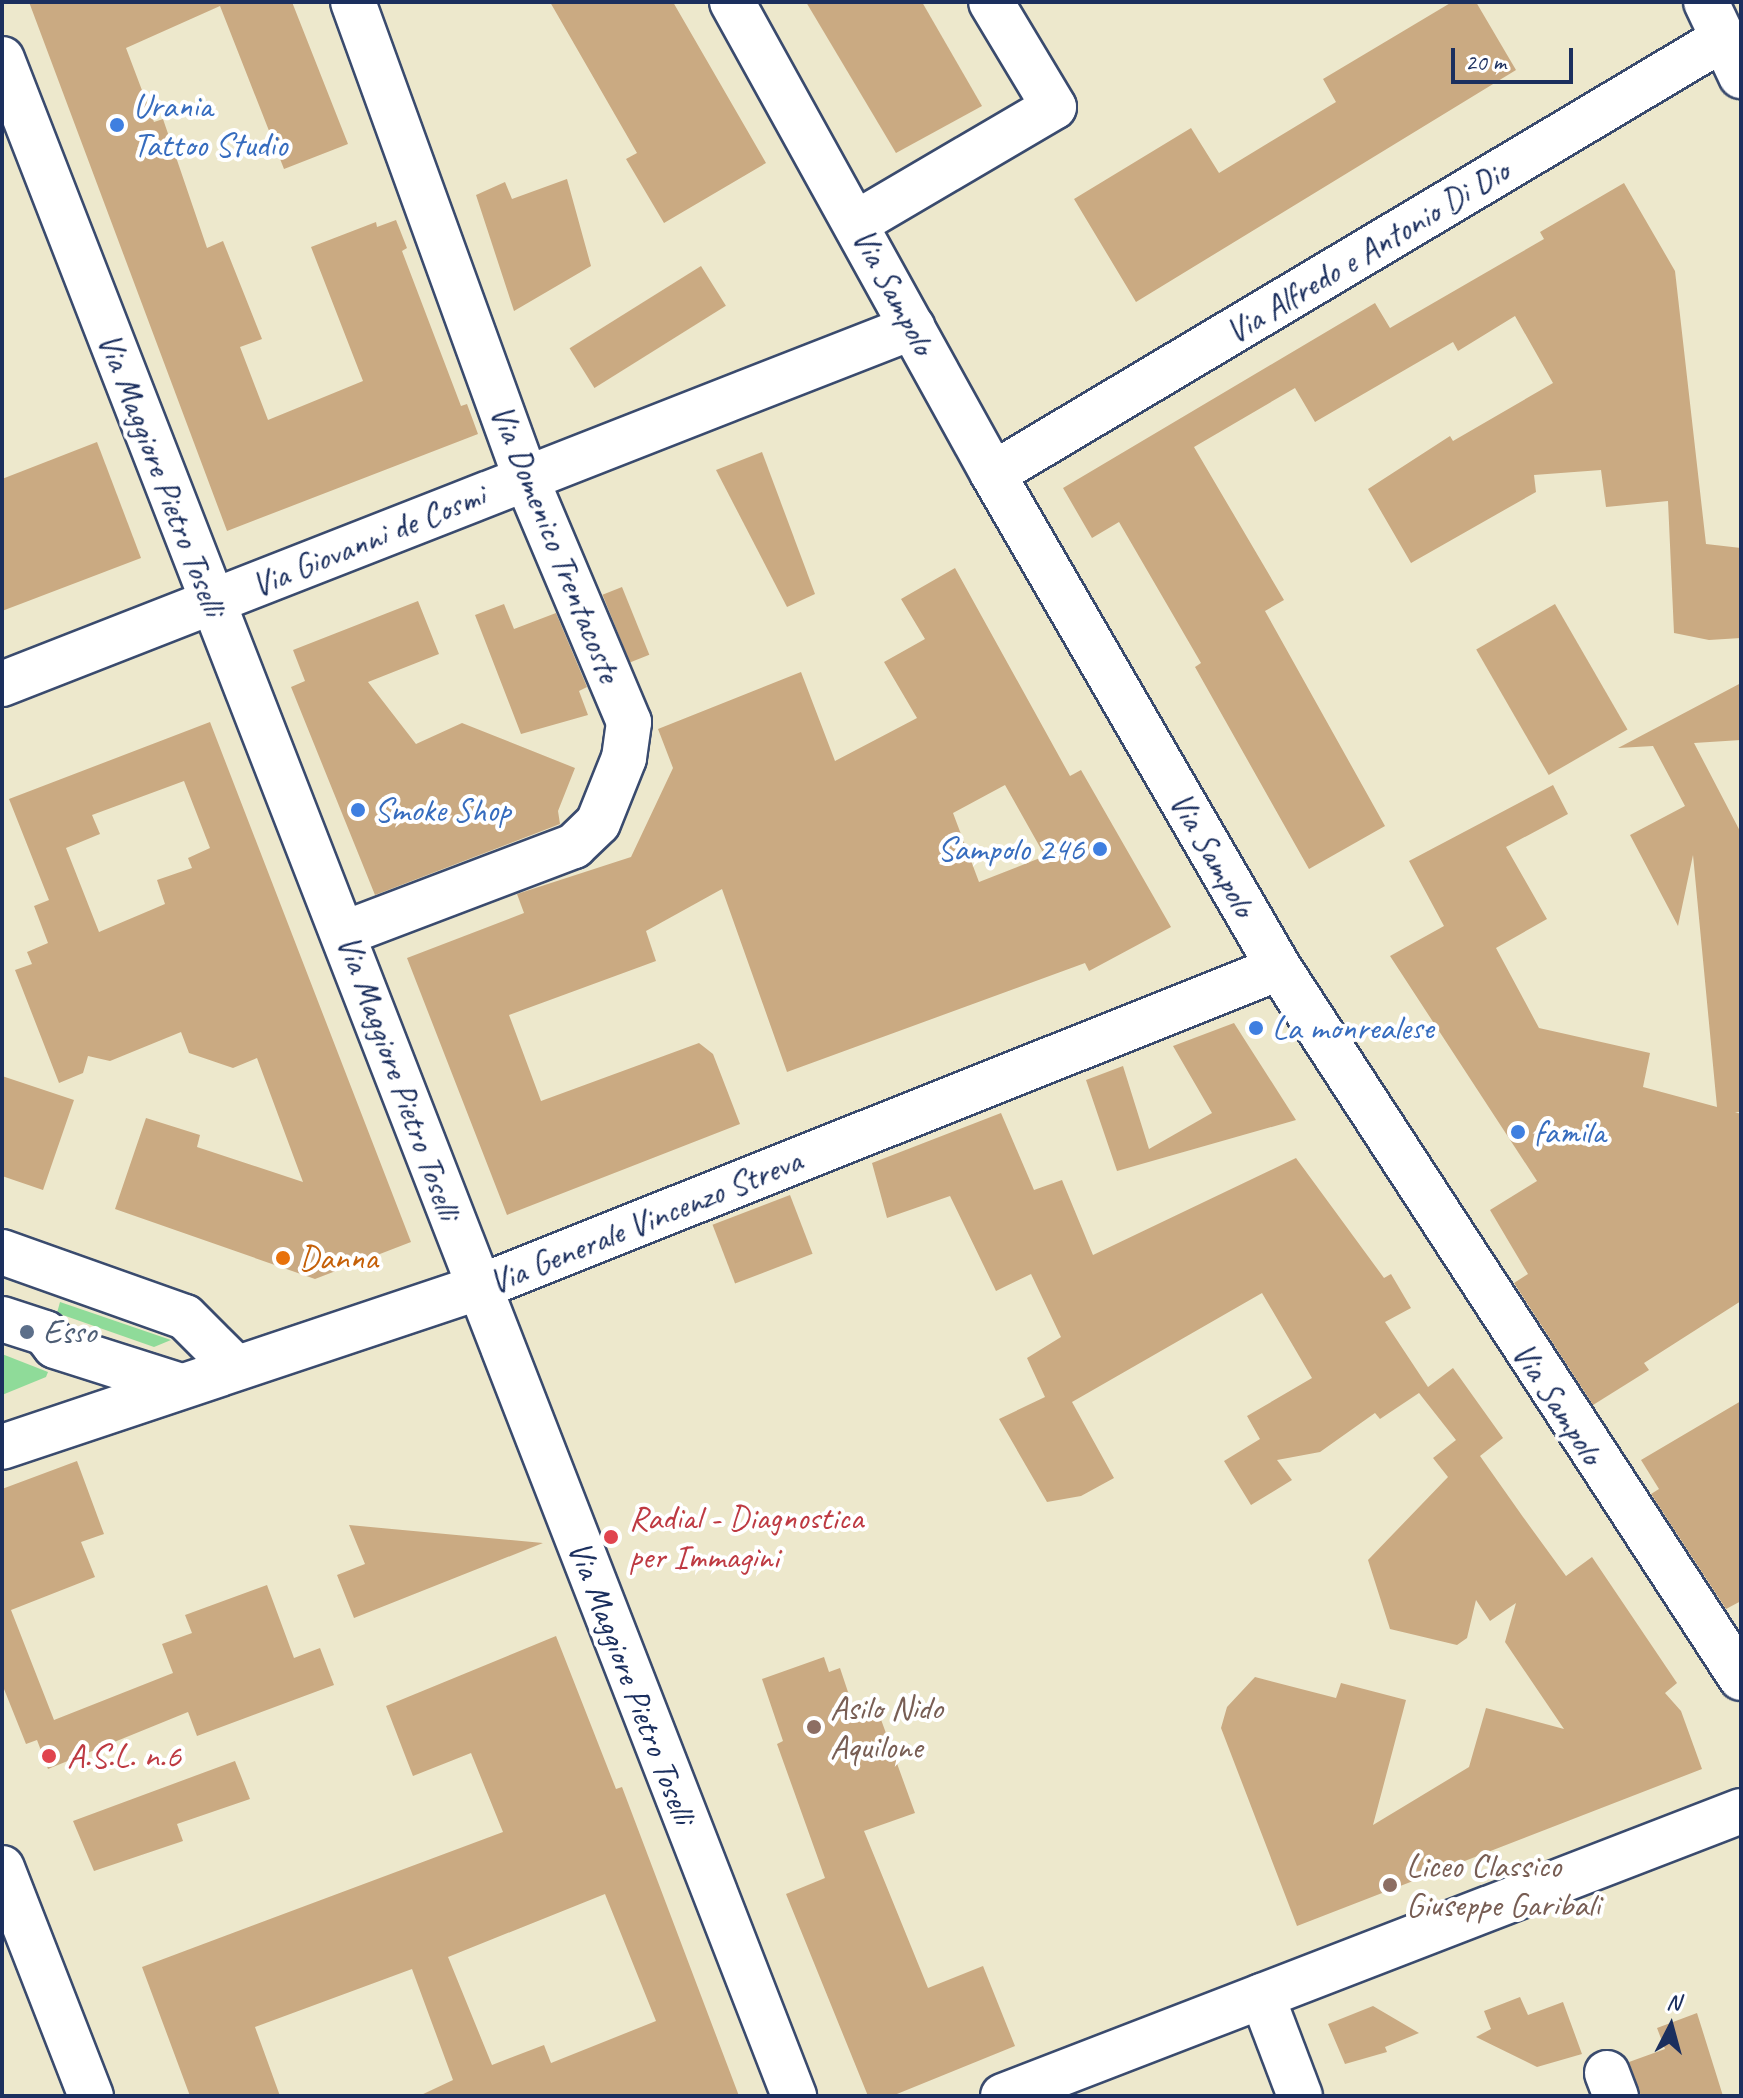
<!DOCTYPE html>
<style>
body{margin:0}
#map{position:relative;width:1743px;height:2098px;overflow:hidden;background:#ede8cc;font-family:Caveat,sans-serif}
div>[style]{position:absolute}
.green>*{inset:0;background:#8fdb99}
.building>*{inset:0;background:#caaa82;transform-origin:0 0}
.roads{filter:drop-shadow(2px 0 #3a4b6e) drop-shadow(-2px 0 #3a4b6e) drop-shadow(0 2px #3a4b6e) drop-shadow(0 -2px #3a4b6e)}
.minor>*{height:44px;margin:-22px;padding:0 22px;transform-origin:22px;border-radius:22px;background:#fff}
.dots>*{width:22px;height:22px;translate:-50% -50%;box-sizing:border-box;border:4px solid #fff;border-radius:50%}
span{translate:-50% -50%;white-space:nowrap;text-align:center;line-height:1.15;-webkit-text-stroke:8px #fff;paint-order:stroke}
.shop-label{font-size:34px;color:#366cbe}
.left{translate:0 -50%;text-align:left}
.right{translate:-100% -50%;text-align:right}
.street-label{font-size:34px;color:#1b2f5e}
.food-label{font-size:34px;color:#c56008}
.service-label{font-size:34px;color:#4e5e75}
.health-label{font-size:34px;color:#be3a42}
.education-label{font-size:34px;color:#785e54}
.frame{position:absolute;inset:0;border:4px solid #1b2f5e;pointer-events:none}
.north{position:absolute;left:1631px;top:1986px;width:80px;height:80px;-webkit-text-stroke:6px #fff;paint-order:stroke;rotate:6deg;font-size:22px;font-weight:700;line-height:32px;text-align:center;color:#1b2f5e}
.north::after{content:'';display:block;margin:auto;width:28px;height:36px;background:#1b2f5e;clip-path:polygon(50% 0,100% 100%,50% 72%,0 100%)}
.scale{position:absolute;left:1451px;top:48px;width:122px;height:36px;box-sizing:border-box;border:4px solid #1b2f5e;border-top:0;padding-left:10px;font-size:24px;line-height:28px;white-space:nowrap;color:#1b2f5e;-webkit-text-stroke:6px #fff;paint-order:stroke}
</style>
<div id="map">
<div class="green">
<div style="clip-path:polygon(60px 1302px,171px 1340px,154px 1347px,57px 1313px)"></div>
<div style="clip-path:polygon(2px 1354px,48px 1372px,46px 1377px,2px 1395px)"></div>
</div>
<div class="building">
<div style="clip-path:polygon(29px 2px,292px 2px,348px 144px,284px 169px,220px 6px,126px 48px,154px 122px,163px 119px,207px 248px,223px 241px,262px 339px,240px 347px,268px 420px,363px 381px,311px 247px,376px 222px,377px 227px,396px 220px,407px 248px,402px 251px,461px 406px,467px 404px,478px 434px,227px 531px)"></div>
<div style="clip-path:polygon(550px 2px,673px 2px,766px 163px,664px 223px,626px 159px,637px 153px)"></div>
<div style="clip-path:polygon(806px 2px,922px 2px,982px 106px,896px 153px)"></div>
<div style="clip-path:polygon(1452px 2px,1476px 2px,1516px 70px,1136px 302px,1074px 199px,1191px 128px,1219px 173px,1336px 102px,1323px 79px)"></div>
<div style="clip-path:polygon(567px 179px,591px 266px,514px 311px,476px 195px,505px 182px,512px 199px)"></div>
<div style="clip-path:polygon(1624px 183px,1675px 271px,1706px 544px,1741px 548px,1741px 638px,1709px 640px,1674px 633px,1668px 501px,1606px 507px,1601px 470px,1534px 475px,1536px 492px,1411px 563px,1368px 489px,1450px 436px,1453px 441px,1553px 383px,1515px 316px,1458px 351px,1453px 342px,1315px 422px,1295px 388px,1194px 447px,1284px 600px,1265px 611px,1385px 826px,1309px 869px,1195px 667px,1201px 663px,1119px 522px,1092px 538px,1063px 488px,1375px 303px,1390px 328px,1544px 239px,1540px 232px)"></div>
<div style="left:701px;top:266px;width:47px;height:155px;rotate:58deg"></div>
<div style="clip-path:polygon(97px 442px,141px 558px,2px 611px,2px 479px)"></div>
<div style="clip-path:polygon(762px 452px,815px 594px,787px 607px,716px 470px)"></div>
<div style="clip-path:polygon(evenodd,955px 568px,1070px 776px,1081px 770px,1171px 927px,1089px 971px,1085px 963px,787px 1072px,722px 889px,646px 931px,656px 961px,509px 1015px,541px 1101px,699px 1043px,713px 1054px,740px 1124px,507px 1215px,407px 958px,524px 913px,517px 894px,631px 857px,673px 768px,658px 729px,801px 672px,835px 761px,917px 718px,884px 662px,925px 639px,901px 599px,955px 568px,1005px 785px,1045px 856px,979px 882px,953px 813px,1005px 785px)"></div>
<div style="left:622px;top:587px;width:73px;height:21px;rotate:68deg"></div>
<div style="clip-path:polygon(418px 601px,439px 654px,368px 682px,416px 744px,462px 723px,575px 768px,558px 811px,560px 824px,375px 895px,291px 687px,305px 681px,293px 650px)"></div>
<div style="clip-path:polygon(504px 604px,514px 629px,556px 613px,587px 687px,579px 691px,588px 715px,521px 734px,475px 615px)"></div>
<div style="left:1555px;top:604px;width:145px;height:91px;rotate:60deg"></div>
<div style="clip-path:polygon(1741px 683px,1741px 740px,1694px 743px,1741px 833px,1741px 1112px,1735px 1112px,1741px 1114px,1741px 1301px,1644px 1363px,1649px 1370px,1593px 1405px,1514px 1283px,1528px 1274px,1490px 1210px,1537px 1181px,1390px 956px,1444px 926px,1409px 861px,1553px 785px,1568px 814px,1506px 847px,1547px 919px,1496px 948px,1539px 1028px,1650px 1053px,1643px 1087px,1717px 1107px,1693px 855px,1678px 926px,1630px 835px,1685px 806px,1653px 746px,1618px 748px)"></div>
<div style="clip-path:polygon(evenodd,210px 722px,411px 1242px,315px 1279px,115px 1209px,146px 1118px,200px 1135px,197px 1147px,303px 1182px,257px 1058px,233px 1068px,189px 1053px,181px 1032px,110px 1061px,88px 1056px,83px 1073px,59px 1083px,15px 970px,32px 964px,27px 952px,48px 943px,34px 906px,49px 900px,9px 799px,210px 722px,184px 781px,210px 848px,188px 858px,192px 868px,157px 880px,165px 904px,99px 932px,66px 848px,100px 834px,92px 815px,184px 781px)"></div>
<div style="clip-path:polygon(1234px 1023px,1296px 1120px,1117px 1171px,1086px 1080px,1123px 1066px,1149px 1149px,1212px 1113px,1173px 1046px)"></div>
<div style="clip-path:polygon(2px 1076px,74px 1100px,43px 1190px,2px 1176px)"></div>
<div style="clip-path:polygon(1001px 1113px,1034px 1190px,1062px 1180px,1093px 1255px,1296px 1158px,1384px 1278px,1391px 1274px,1411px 1308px,1385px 1322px,1428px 1387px,1453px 1368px,1503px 1438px,1480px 1456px,1523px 1517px,1566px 1576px,1592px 1557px,1677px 1683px,1665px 1693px,1681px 1711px,1702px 1769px,1297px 1926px,1221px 1728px,1227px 1707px,1255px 1677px,1336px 1698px,1341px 1683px,1406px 1700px,1373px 1825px,1469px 1767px,1486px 1708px,1564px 1729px,1505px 1642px,1516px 1603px,1490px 1621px,1476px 1600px,1467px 1638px,1457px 1645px,1390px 1629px,1368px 1560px,1448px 1477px,1433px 1458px,1456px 1440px,1419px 1393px,1380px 1419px,1375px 1413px,1320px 1452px,1277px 1460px,1292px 1480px,1251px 1505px,1224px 1461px,1260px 1439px,1247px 1416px,1312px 1378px,1262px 1293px,1072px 1402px,1114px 1478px,1081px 1496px,1047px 1502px,999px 1419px,1045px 1397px,1027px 1358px,1061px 1337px,1031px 1274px,996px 1291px,950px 1196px,887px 1218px,872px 1163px)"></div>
<div style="left:790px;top:1195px;width:63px;height:83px;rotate:69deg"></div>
<div style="clip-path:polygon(1741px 1401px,1741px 1601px,1726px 1609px,1651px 1494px,1659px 1489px,1641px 1460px)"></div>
<div style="clip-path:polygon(77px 1461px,104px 1534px,81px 1542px,95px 1577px,11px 1610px,54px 1720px,173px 1673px,162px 1644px,192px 1633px,185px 1615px,267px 1585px,294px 1658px,320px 1648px,334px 1685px,197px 1736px,188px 1712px,48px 1769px,37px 1740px,26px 1744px,2px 1684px,2px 1489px)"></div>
<div style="clip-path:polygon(349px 1525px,543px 1543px,354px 1618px,337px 1575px,365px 1564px)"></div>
<div style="clip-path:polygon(evenodd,556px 1636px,616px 1789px,622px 1787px,739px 2096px,419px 2096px,453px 2080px,412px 1969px,255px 2027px,280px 2096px,190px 2096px,142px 1967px,503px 1832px,471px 1753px,413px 1776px,386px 1706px,556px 1636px,605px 1894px,656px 2021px,551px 2063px,544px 2045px,492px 2065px,448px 1957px,605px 1894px)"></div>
<div style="clip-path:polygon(824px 1657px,829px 1672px,840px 1668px,854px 1710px,875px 1703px,915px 1813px,864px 1831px,928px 1988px,983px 1966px,1015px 2046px,892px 2096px,868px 2096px,786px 1894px,825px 1878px,777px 1744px,783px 1741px,762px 1679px)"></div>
<div style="clip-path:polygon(235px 1761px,250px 1799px,177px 1824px,183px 1841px,94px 1871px,73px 1821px)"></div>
<div style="clip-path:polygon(1520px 1997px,1528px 2015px,1563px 2002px,1582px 2054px,1537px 2067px,1476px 2037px,1491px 2029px,1484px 2011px)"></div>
<div style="clip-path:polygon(1373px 2006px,1419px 2033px,1385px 2047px,1387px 2052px,1345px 2064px,1328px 2024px)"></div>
<div style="clip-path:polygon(1697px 2013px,1723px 2096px,1641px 2096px,1629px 2062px,1665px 2049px,1657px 2028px)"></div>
</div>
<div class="roads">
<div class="minor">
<div style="left:732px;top:2px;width:539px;rotate:61.06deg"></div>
<div style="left:993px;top:474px;width:571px;rotate:59.93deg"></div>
<div style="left:1279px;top:968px;width:847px;rotate:56.95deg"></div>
<div style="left:1706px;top:2px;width:82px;rotate:64.7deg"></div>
<div style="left:2px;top:59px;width:2186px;rotate:68.75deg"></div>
<div style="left:858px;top:222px;width:227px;rotate:-30.4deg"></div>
<div style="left:1054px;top:107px;width:122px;rotate:-121deg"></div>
<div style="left:993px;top:474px;width:851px;rotate:-30.81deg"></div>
<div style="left:2px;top:684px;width:978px;rotate:-21.4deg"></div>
<div style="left:345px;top:933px;width:245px;rotate:-20.8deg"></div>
<div style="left:574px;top:846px;width:33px;rotate:-44deg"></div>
<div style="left:598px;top:823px;width:70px;rotate:-68.2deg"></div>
<div style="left:624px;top:758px;width:36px;rotate:-82deg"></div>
<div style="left:629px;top:722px;width:267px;rotate:-112.9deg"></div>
<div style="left:525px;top:476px;width:504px;rotate:-109.94deg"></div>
<div style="left:2px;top:1252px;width:194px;rotate:19.6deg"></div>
<div style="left:185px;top:1317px;width:72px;rotate:45deg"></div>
<div style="left:2px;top:1319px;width:45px;rotate:18deg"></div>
<div style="left:45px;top:1333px;width:16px;rotate:52deg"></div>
<div style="left:55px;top:1346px;width:132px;rotate:17.6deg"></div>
<div style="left:2px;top:1447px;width:501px;rotate:-18.51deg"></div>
<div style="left:477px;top:1288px;width:863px;rotate:-21.75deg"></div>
<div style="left:2px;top:1868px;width:245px;rotate:68.7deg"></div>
<div style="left:1262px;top:1996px;width:107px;rotate:69.2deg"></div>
<div style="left:1607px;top:2073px;width:25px;rotate:69deg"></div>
<div style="left:1003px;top:2096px;width:791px;rotate:-21.12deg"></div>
</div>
</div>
<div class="dots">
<div style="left:117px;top:125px;background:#3f7fe0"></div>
<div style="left:358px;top:810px;background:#3f7fe0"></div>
<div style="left:1100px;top:849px;background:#3f7fe0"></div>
<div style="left:1256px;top:1028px;background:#3f7fe0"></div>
<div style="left:1518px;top:1132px;background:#3f7fe0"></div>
<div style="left:283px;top:1258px;background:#e8710a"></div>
<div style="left:27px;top:1332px;background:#5c6f8a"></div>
<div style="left:611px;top:1537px;background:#e0444e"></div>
<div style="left:814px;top:1727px;background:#8d6e63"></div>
<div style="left:49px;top:1756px;background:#e0444e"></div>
<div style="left:1390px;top:1885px;background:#8d6e63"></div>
</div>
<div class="shop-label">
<span class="left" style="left:133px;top:125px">Urania<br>Tattoo Studio</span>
<span class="left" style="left:374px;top:810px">Smoke Shop</span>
<span class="right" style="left:1084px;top:849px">Sampolo 246</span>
<span class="left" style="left:1272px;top:1028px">La monrealese</span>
<span class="left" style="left:1534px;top:1132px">famila</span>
</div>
<div class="street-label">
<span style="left:1367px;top:251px;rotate:-31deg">Via Alfredo e Antonio Di Dio</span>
<span style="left:894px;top:291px;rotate:62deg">Via Sampolo</span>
<span style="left:162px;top:474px;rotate:69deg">Via Maggiore Pietro Toselli</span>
<span style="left:368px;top:540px;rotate:-22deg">Via Giovanni de Cosmi</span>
<span style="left:556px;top:543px;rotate:68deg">Via Domenico Trentacoste</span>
<span style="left:1213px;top:854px;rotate:60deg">Via Sampolo</span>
<span style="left:399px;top:1077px;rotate:70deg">Via Maggiore Pietro Toselli</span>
<span style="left:645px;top:1221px;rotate:-22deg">Via Generale Vincenzo Streva</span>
<span style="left:1558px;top:1403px;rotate:57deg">Via Sampolo</span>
<span style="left:632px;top:1682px;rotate:69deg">Via Maggiore Pietro Toselli</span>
</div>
<div class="food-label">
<span class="left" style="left:299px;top:1258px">Danna</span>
</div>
<div class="service-label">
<span class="left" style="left:43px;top:1332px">Esso</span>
</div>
<div class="health-label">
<span class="left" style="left:629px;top:1537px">Radial - Diagnostica<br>per Immagini</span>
<span class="left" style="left:67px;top:1756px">A.S.L. n.6</span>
</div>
<div class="education-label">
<span class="left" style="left:830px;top:1727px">Asilo Nido<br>Aquilone</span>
<span class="left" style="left:1406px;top:1885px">Liceo Classico<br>Giuseppe Garibali</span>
</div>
<div class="frame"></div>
<div class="north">N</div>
<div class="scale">20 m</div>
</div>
